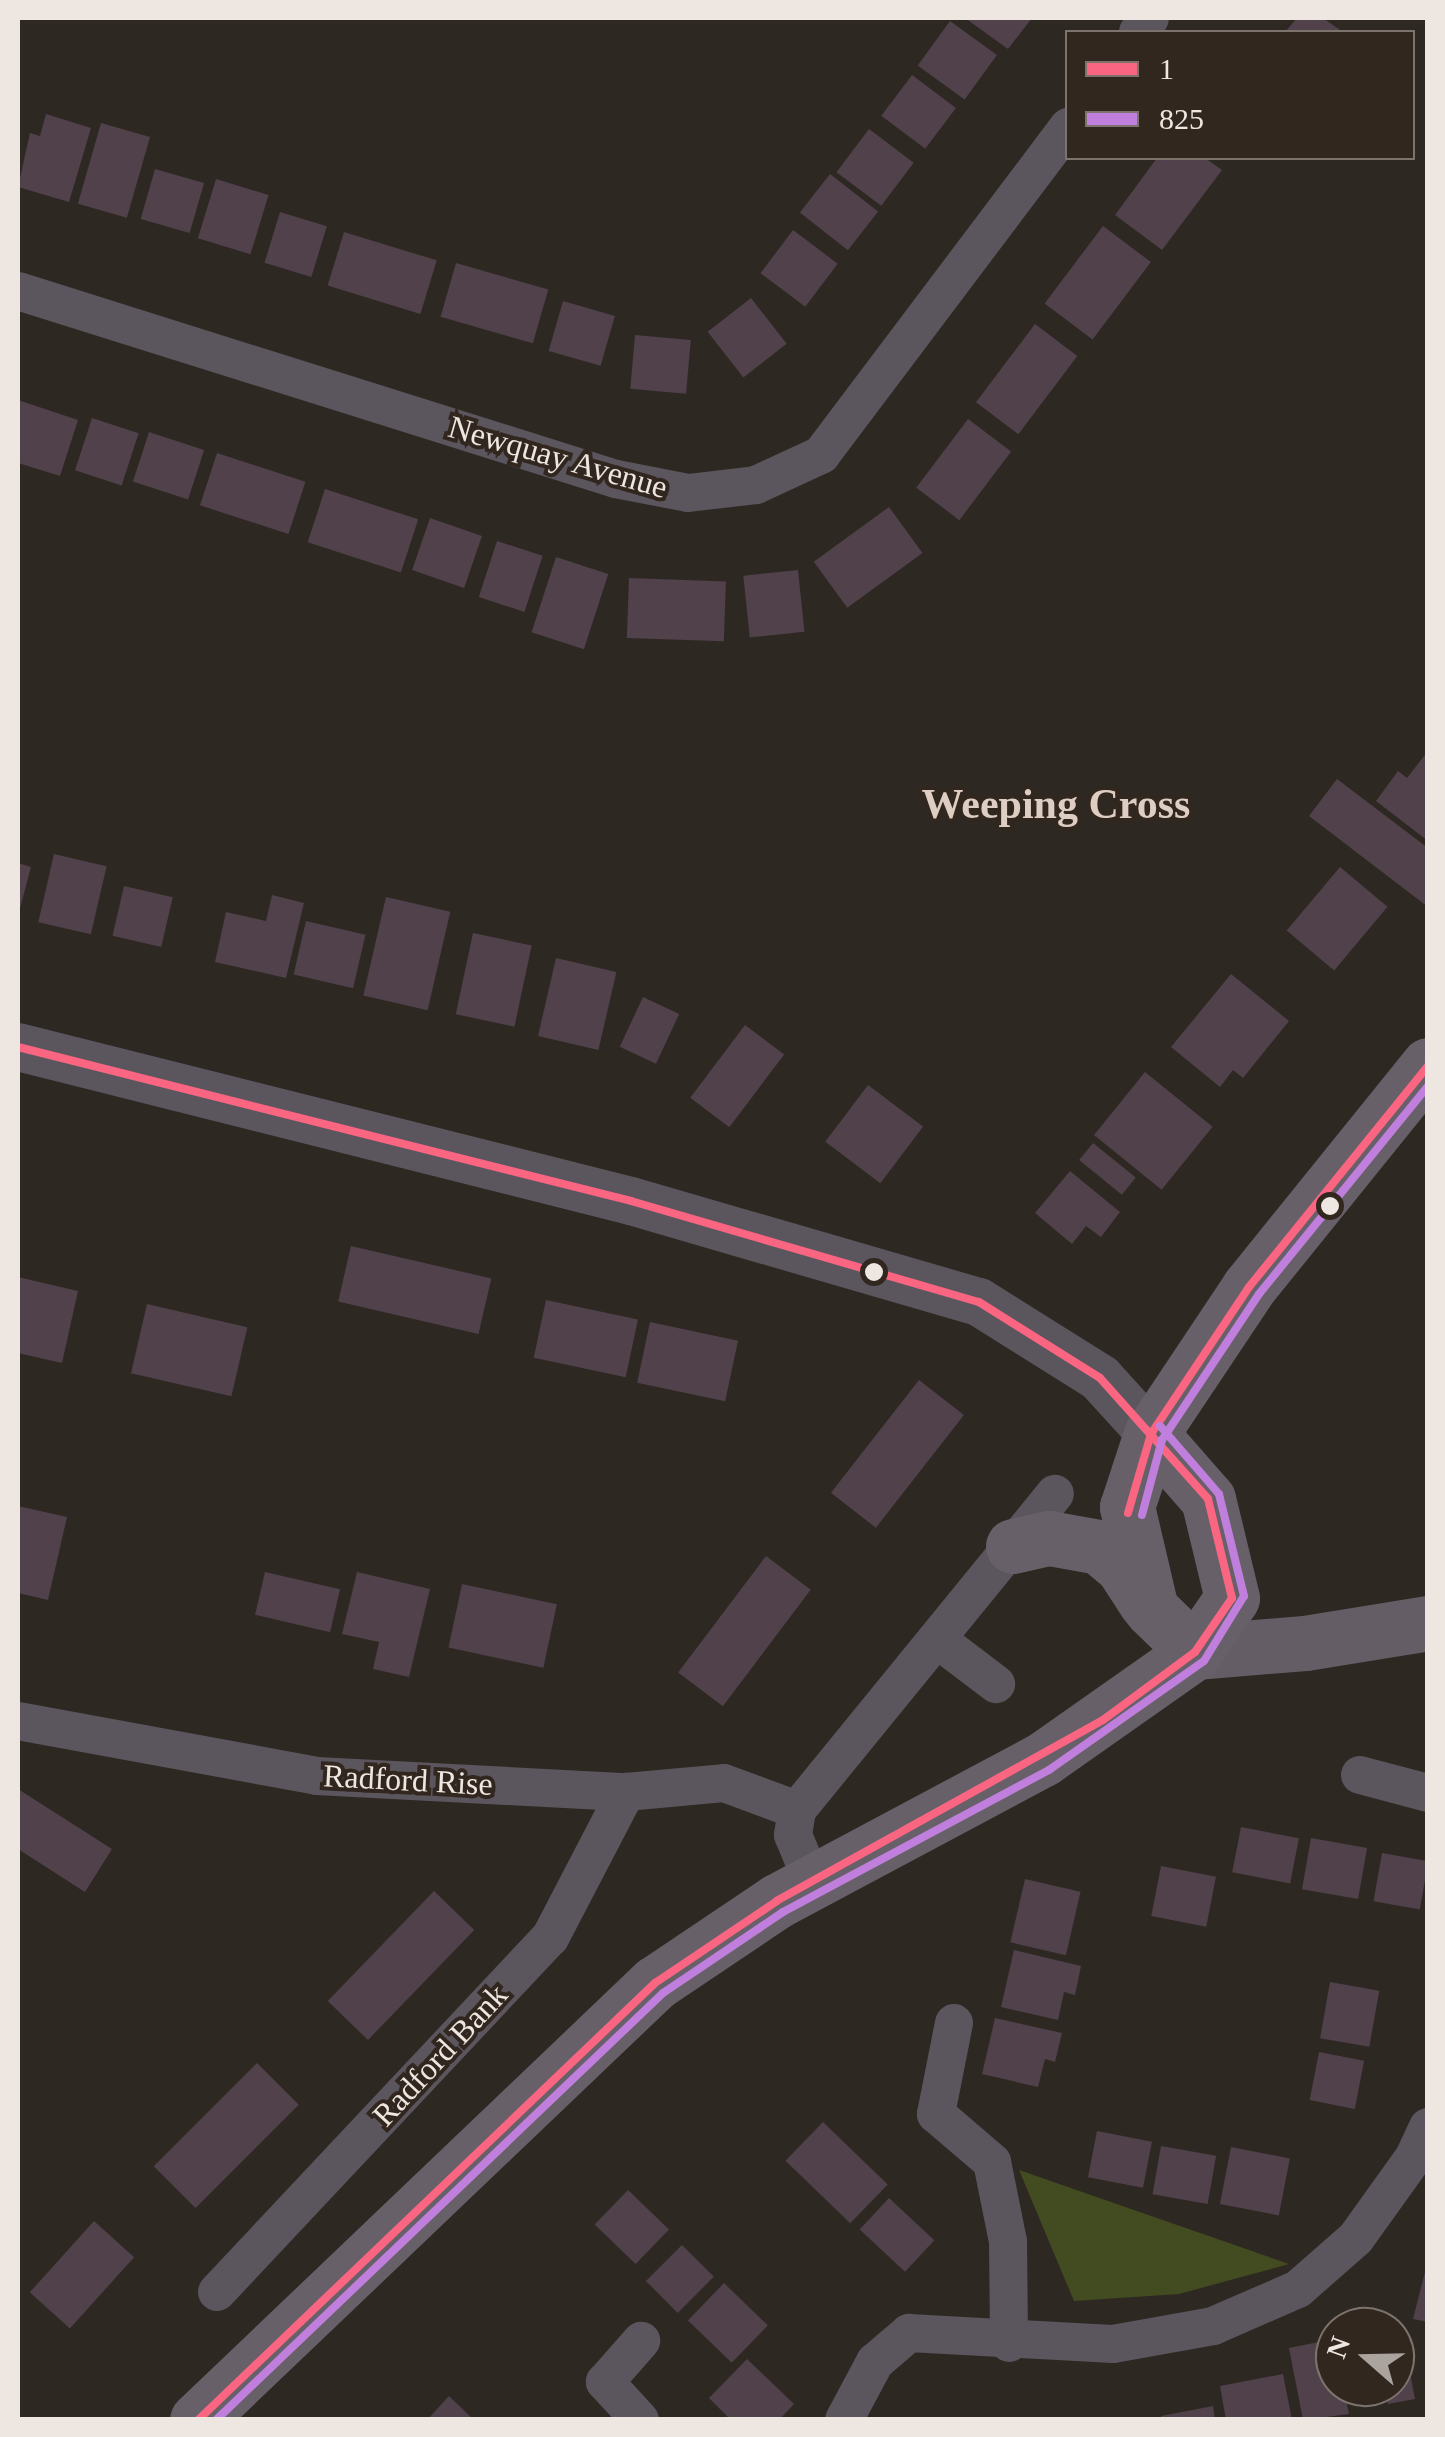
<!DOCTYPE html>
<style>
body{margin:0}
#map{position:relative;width:1445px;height:2437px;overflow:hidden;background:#2e2823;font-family:Georgia,serif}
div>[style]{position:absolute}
.green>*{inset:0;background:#434b20}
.building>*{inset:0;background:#50414a;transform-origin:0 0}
.minor>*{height:38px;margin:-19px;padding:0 19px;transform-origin:19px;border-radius:19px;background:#5b555d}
.tertiary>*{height:48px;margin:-24px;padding:0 24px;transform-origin:24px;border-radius:24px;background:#5b555d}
.primary>*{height:55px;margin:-27.5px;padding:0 27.5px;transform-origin:27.5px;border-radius:27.5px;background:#645d65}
.trunk>*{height:55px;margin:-27.5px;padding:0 27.5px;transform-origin:27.5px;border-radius:27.5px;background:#686069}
.bus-1>*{height:8px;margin:-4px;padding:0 4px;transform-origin:4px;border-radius:4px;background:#fa6682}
.bus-2>*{height:8px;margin:-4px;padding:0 4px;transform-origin:4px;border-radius:4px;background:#c07fdc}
.dots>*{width:28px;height:28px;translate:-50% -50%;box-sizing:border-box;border:5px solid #32271f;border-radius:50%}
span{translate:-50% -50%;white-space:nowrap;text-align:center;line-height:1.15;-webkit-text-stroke:8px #32271f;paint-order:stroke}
.street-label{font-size:32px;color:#eee6e1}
.district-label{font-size:42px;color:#ddcdc3;font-weight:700}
.frame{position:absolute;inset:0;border:20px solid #eee6e1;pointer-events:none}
.legend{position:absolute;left:1065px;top:30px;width:350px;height:130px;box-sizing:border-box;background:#32271f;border:2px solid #7d736d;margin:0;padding:12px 18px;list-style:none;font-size:30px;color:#eee6e1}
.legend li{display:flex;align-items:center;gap:20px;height:50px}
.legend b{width:50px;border:2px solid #7d736d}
.north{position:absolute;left:1315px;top:2307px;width:100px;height:100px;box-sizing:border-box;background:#32271f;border:2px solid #7d736d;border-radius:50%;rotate:290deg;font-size:28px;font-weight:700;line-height:40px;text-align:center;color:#eee6e1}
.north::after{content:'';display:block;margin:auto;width:35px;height:45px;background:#aba49e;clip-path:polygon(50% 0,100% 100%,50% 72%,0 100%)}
</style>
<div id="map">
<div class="green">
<div style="clip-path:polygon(1019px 2170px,1289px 2264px,1179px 2294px,1074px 2301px)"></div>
</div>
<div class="building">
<div style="clip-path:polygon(965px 18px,1032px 18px,1008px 49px)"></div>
<div style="clip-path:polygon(1297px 18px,1323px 18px,1343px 32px,1285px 32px)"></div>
<div style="left:950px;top:21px;width:58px;height:55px;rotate:36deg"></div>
<div style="left:912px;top:75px;width:55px;height:51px;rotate:37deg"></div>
<div style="clip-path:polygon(46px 114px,91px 128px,69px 202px,18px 187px,30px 133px,40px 136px)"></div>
<div style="left:101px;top:123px;width:51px;height:84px;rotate:16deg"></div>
<div style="left:869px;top:129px;width:56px;height:54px;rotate:37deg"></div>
<div style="clip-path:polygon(1157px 158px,1205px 158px,1222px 170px,1162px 250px,1115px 215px)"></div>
<div style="left:155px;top:169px;width:51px;height:52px;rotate:16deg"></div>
<div style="left:830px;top:174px;width:61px;height:49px;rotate:38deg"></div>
<div style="left:216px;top:179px;width:55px;height:62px;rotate:17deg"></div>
<div style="left:280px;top:212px;width:49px;height:53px;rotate:17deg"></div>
<div style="left:1103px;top:226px;width:60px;height:97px;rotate:37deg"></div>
<div style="left:793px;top:230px;width:56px;height:54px;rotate:37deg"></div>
<div style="left:344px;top:232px;width:97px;height:56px;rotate:17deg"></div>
<div style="left:456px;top:263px;width:96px;height:56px;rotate:16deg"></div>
<div style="left:751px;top:298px;width:58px;height:55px;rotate:52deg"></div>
<div style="left:563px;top:301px;width:54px;height:52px;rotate:16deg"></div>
<div style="left:1035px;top:324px;width:53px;height:98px;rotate:37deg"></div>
<div style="left:635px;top:335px;width:56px;height:54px;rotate:5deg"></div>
<div style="clip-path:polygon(18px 400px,78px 420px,60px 476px,18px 463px)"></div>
<div style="left:92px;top:418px;width:49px;height:55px;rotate:18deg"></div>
<div style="left:968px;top:419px;width:54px;height:86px;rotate:37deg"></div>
<div style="left:149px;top:432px;width:58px;height:52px;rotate:18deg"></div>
<div style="left:217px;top:453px;width:93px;height:55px;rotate:18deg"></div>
<div style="left:325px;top:489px;width:98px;height:56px;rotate:18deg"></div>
<div style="left:889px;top:507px;width:57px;height:93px;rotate:54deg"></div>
<div style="left:430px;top:518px;width:55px;height:55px;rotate:19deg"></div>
<div style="left:497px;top:541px;width:48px;height:59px;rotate:18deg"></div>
<div style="left:556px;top:557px;width:55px;height:79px;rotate:18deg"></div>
<div style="left:798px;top:570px;width:62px;height:55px;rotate:84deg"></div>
<div style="left:629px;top:578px;width:97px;height:60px;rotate:2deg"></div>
<div style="clip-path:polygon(1428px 751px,1428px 841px,1376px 801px,1398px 771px,1407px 778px)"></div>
<div style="clip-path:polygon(1337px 779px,1428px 848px,1428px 907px,1309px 816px)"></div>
<div style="left:54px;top:854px;width:54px;height:70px;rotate:13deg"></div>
<div style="clip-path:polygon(18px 863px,31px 867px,19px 912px,18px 912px)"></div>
<div style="left:1340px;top:867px;width:62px;height:83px;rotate:40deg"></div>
<div style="left:124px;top:886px;width:50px;height:51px;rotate:13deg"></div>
<div style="clip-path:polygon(272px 895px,304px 903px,286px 978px,215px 962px,226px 912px,266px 921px)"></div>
<div style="left:386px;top:897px;width:66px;height:101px;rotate:13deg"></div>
<div style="left:306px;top:921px;width:61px;height:55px;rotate:13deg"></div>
<div style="left:473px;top:933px;width:60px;height:83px;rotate:12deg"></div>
<div style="left:556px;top:958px;width:62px;height:80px;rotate:13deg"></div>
<div style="clip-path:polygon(1231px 974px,1289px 1021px,1243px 1078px,1233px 1070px,1220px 1087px,1171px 1047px)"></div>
<div style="left:643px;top:997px;width:40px;height:55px;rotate:25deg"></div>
<div style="left:745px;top:1025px;width:49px;height:91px;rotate:37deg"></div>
<div style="left:1145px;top:1072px;width:87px;height:81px;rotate:39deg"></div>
<div style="left:868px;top:1085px;width:69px;height:71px;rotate:37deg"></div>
<div style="left:1093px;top:1143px;width:55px;height:22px;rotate:39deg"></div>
<div style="clip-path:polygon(1070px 1171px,1120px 1212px,1101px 1237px,1086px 1226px,1072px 1244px,1035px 1213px)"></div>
<div style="left:351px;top:1246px;width:144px;height:57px;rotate:13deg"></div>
<div style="clip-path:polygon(18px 1277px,78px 1291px,62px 1363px,18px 1353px)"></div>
<div style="left:546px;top:1300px;width:94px;height:59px;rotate:12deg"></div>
<div style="left:147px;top:1304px;width:103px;height:71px;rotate:13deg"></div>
<div style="left:650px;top:1322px;width:90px;height:62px;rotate:12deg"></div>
<div style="left:919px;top:1380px;width:57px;height:143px;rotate:38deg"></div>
<div style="clip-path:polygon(18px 1506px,67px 1517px,48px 1600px,18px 1593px)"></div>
<div style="left:766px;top:1556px;width:56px;height:146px;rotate:37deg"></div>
<div style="left:265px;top:1572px;width:77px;height:44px;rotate:13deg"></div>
<div style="clip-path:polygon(357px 1572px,430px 1589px,409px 1677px,373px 1669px,379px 1642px,342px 1634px)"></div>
<div style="left:462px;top:1584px;width:97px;height:65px;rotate:12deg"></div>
<div style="clip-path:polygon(18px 1789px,112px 1849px,85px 1892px,18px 1849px)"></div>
<div style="left:1241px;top:1827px;width:59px;height:46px;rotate:11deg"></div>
<div style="left:1311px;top:1838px;width:57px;height:52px;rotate:10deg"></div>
<div style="left:1382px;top:1853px;width:47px;height:49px;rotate:10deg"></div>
<div style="left:1161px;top:1866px;width:56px;height:51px;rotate:11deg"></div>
<div style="left:1025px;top:1879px;width:57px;height:65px;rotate:13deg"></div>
<div style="left:434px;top:1891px;width:56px;height:153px;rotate:44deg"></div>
<div style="clip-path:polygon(1014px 1950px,1081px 1966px,1075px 1995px,1064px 1992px,1058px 2020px,1001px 2007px)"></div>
<div style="left:1330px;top:1982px;width:50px;height:57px;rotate:10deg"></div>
<div style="clip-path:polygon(995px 2018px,1062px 2033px,1055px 2062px,1045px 2059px,1038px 2087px,982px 2074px)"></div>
<div style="left:1319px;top:2052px;width:46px;height:49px;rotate:11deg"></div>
<div style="left:257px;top:2063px;width:59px;height:146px;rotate:45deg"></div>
<div style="left:823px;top:2122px;width:90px;height:54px;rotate:44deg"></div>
<div style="left:1097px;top:2131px;width:56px;height:47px;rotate:11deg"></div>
<div style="left:1161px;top:2146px;width:56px;height:49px;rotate:10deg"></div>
<div style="left:1231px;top:2147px;width:60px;height:58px;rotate:11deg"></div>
<div style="left:628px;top:2190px;width:57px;height:48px;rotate:44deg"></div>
<div style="left:889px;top:2198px;width:62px;height:43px;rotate:43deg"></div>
<div style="left:94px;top:2221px;width:54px;height:96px;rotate:42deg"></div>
<div style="left:682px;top:2245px;width:45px;height:51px;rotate:45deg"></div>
<div style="clip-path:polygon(1428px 2260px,1428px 2322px,1413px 2319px)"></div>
<div style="left:724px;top:2283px;width:61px;height:52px;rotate:44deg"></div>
<div style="clip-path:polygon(1401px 2327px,1415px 2399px,1388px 2404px,1384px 2387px,1395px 2387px,1395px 2328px)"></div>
<div style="clip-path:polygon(1334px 2339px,1335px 2387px,1343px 2387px,1349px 2414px,1303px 2420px,1289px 2348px)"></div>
<div style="clip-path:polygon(747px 2359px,794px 2404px,779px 2420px,731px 2420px,709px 2398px)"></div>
<div style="clip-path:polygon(1283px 2374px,1292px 2420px,1226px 2420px,1220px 2386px)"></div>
<div style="clip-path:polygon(449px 2396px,474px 2420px,427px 2420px)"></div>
<div style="clip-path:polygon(1213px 2406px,1215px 2420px,1161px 2420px,1161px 2416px)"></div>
</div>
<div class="minor">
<div style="left:1138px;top:32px;width:18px;rotate:-49deg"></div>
<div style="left:18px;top:291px;width:627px;rotate:17.45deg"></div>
<div style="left:616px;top:479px;width:73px;rotate:11deg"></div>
<div style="left:688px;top:493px;width:68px;rotate:-6.7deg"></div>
<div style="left:756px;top:485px;width:72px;rotate:-24.8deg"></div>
<div style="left:821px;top:455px;width:411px;rotate:-53deg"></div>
<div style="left:938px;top:1640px;width:73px;rotate:37.2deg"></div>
<div style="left:18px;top:1721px;width:304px;rotate:10.4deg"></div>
<div style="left:317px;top:1776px;width:309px;rotate:3deg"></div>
<div style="left:626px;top:1792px;width:98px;rotate:-5.2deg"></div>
<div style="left:724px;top:1783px;width:78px;rotate:20.3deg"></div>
<div style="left:1360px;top:1775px;width:70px;rotate:14.8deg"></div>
<div style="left:813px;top:1883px;width:52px;rotate:-112.6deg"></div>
<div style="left:793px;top:1835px;width:25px;rotate:-81deg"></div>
<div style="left:797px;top:1810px;width:408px;rotate:-50.8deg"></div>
<div style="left:954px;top:2023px;width:93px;rotate:101.2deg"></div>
<div style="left:936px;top:2114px;width:74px;rotate:40.6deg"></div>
<div style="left:992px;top:2162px;width:81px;rotate:78.6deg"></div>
<div style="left:1008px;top:2241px;width:102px;rotate:89.4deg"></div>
<div style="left:217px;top:2292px;width:486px;rotate:-46.8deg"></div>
<div style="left:550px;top:1938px;width:165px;rotate:-62.5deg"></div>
<div style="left:640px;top:2420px;width:52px;rotate:-132.6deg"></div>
<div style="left:605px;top:2382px;width:55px;rotate:-48.7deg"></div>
<div style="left:844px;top:2420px;width:66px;rotate:-61.9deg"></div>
<div style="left:875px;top:2362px;width:45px;rotate:-40.5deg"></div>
<div style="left:909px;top:2333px;width:204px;rotate:3.1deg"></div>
<div style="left:1113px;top:2344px;width:102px;rotate:-10.2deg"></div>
<div style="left:1213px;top:2326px;width:93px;rotate:-23.5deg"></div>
<div style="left:1298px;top:2289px;width:77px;rotate:-41.3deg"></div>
<div style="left:1356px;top:2238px;width:100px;rotate:-54.4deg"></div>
<div style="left:1414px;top:2157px;width:33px;rotate:-65deg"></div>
</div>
<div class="tertiary">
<div style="left:18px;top:1047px;width:632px;rotate:14.1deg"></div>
<div style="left:631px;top:1201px;width:362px;rotate:16.2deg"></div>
<div style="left:979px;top:1302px;width:143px;rotate:32.1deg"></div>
<div style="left:1100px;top:1378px;width:76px;rotate:47.7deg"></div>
</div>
<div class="primary">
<div style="left:1195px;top:1652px;width:110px;rotate:-4.7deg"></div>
<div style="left:1305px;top:1643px;width:125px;rotate:-9.2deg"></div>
</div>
<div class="trunk">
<div style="left:1013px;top:1546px;width:37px;rotate:-13deg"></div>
<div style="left:1049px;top:1538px;width:51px;rotate:10.2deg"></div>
<div style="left:1099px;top:1547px;width:30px;rotate:40deg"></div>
<div style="left:1122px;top:1566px;width:44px;rotate:57deg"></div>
<div style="left:1195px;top:1652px;width:62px;rotate:-135.7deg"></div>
<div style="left:1151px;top:1609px;width:105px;rotate:-103.2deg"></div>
<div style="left:1127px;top:1507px;width:77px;rotate:-71.8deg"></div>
<div style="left:1151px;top:1434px;width:177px;rotate:-56.3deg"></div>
<div style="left:1249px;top:1287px;width:285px;rotate:-51.1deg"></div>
<div style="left:197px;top:2420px;width:633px;rotate:-43.66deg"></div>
<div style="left:655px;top:1983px;width:147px;rotate:-33.9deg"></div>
<div style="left:777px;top:1901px;width:302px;rotate:-28.1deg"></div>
<div style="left:1043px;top:1759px;width:186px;rotate:-35.1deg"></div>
<div style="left:1195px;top:1652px;width:65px;rotate:-55.6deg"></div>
<div style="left:1232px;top:1598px;width:102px;rotate:-103.6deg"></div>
<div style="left:1208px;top:1499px;width:86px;rotate:-131.2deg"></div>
</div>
<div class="bus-1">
<div style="left:18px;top:1047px;width:632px;rotate:14.1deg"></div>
<div style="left:631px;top:1201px;width:362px;rotate:16.2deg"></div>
<div style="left:979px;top:1302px;width:143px;rotate:32.1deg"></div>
<div style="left:1100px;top:1378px;width:162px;rotate:48.2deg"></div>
<div style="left:1208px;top:1499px;width:102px;rotate:76.4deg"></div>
<div style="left:1232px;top:1598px;width:65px;rotate:124.4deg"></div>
<div style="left:1195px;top:1652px;width:114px;rotate:143.5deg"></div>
<div style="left:1103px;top:1720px;width:373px;rotate:151deg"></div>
<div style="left:777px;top:1901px;width:147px;rotate:146.1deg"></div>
<div style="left:655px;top:1983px;width:632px;rotate:136.28deg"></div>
<div style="left:1128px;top:1513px;width:82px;rotate:-73.8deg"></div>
<div style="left:1151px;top:1434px;width:177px;rotate:-56.3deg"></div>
<div style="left:1249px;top:1287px;width:284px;rotate:-51deg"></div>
</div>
<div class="bus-2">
<div style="left:1142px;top:1515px;width:78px;rotate:-75.1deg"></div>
<div style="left:1162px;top:1440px;width:175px;rotate:-56.4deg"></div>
<div style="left:1259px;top:1294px;width:268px;rotate:-50.9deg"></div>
<div style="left:216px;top:2420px;width:618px;rotate:-43.69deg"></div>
<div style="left:663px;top:1993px;width:145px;rotate:-34deg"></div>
<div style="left:783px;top:1912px;width:302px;rotate:-28.1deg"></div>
<div style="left:1049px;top:1770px;width:189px;rotate:-35.1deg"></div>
<div style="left:1204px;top:1661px;width:76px;rotate:-58.4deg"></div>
<div style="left:1244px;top:1596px;width:105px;rotate:-103.8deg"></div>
<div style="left:1219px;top:1494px;width:90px;rotate:-130.9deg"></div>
</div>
<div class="dots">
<div style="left:1330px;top:1206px;background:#eee6e1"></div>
<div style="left:874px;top:1272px;background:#eee6e1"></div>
</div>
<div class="street-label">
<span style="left:558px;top:457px;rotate:16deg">Newquay Avenue</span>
<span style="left:408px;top:1780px;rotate:3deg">Radford Rise</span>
<span style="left:440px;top:2055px;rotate:-47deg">Radford Bank</span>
</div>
<div class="district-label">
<span style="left:1056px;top:804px">Weeping Cross</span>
</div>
<div class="frame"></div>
<ul class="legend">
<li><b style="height:12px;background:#fa6682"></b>1</li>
<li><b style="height:12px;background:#c07fdc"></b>825</li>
</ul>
<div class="north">N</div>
</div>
